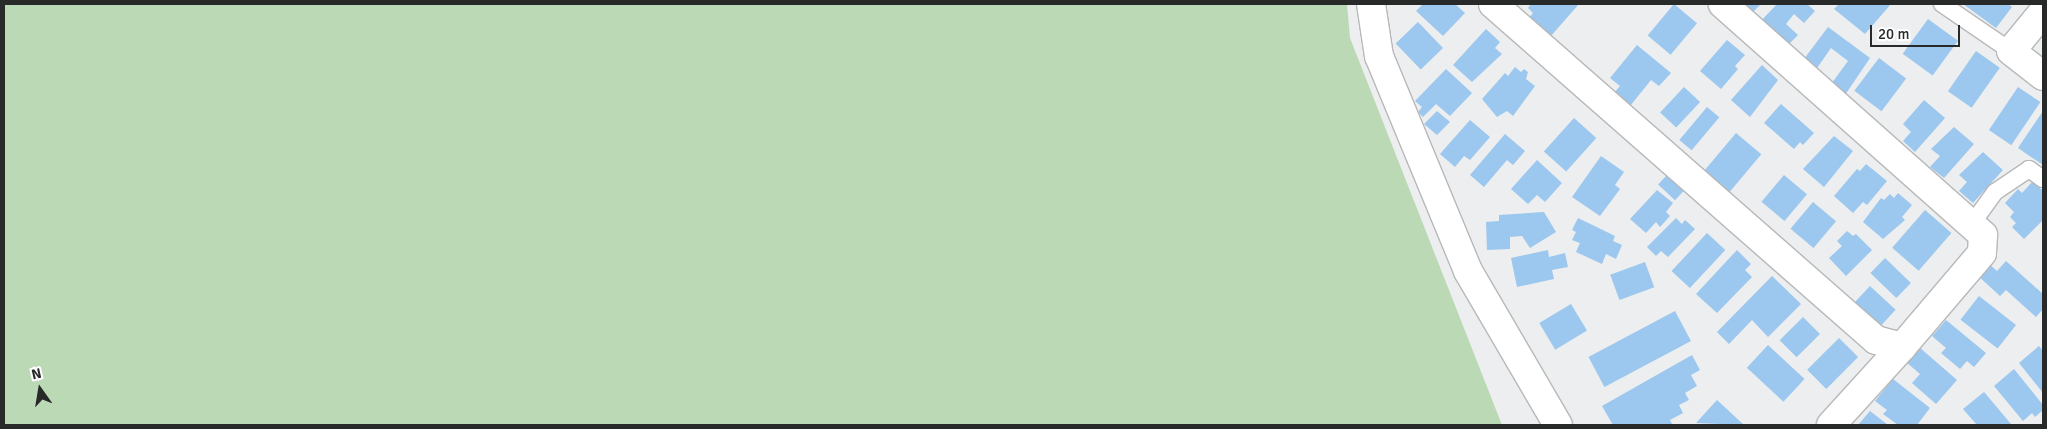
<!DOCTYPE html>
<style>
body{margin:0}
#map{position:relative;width:2047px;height:429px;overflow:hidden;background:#eceeef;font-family:Signika,sans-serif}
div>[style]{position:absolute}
.green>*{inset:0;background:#bcd9b5}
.building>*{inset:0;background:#9cc7ee;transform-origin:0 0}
.roads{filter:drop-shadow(1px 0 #b7b8b9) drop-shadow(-1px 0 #b7b8b9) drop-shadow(0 1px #b7b8b9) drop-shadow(0 -1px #b7b8b9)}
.service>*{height:16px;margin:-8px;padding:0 8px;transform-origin:8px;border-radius:8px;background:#fff}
.minor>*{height:28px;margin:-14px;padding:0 14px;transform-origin:14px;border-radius:14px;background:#fff}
span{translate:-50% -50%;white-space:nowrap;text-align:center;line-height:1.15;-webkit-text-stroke:4.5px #fff;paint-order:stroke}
.frame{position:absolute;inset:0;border:5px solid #282929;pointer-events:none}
.north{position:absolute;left:15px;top:364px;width:50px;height:50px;-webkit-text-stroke:4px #fff;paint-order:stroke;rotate:347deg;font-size:14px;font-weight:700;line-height:20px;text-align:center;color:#282929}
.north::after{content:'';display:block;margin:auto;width:18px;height:22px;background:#282929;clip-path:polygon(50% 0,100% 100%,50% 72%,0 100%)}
.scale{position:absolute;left:1870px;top:25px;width:90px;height:22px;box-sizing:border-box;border:2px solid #282929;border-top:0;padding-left:6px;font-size:15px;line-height:18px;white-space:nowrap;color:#282929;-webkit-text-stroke:4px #fff;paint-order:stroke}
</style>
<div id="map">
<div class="green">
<div style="clip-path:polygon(4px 4px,1347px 4px,1350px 38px,1502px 425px,4px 425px)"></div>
</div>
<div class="building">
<div style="clip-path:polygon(1423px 4px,1455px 4px,1465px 13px,1443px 36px,1416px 11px)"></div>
<div style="clip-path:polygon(1531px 4px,1579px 4px,1550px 37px,1528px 19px,1533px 13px,1528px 8px)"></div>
<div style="left:1674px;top:4px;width:30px;height:41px;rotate:40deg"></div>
<div style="clip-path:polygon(1735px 4px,1761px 4px,1748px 17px)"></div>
<div style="clip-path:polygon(1777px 4px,1807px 4px,1815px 11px,1804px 23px,1794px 14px,1786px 24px,1798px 35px,1787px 46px,1760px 22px)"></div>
<div style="clip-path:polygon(1839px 4px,1891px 4px,1865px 34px,1834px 9px)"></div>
<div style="clip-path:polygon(1963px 4px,2008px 4px,2012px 7px,1996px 28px)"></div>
<div style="left:1928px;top:19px;width:37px;height:43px;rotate:36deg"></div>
<div style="left:1418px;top:22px;width:36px;height:31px;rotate:46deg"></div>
<div style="clip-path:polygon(1828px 27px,1870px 58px,1843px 98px,1829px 87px,1848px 61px,1831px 48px,1817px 68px,1804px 59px)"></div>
<div style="clip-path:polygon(1486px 29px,1500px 42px,1495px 48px,1502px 54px,1472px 82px,1453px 65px)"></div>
<div style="clip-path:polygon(1727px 40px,1745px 55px,1735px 66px,1738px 69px,1721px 89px,1700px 71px)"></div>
<div style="clip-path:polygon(1637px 45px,1671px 73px,1659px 86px,1651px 80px,1630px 106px,1614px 93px,1620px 86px,1610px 78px)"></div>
<div style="left:1976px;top:51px;width:29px;height:49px;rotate:35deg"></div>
<div style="left:1879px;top:58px;width:34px;height:41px;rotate:37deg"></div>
<div style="clip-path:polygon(1762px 65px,1778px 80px,1750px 117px,1731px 100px)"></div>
<div style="clip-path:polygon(1515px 67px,1521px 72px,1524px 69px,1528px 72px,1526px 79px,1535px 86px,1513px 116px,1507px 111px,1497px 117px,1482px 99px,1505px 73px,1508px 76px)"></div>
<div style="clip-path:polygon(1446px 69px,1472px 93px,1450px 116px,1436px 104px,1423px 117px,1418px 112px,1422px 107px,1415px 101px)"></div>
<div style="left:1684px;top:87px;width:22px;height:35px;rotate:43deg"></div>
<div style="left:2018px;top:87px;width:27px;height:52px;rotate:34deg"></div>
<div style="clip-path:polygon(1924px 100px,1945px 118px,1915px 152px,1903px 141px,1911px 132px,1903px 124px)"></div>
<div style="clip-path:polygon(1781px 104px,1814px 133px,1803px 145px,1800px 142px,1794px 149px,1764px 123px)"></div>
<div style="left:1707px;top:107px;width:16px;height:43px;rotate:40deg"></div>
<div style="clip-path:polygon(1437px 111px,1450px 122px,1437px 135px,1424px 124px)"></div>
<div style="clip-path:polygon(2043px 111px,2043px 165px,2018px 148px)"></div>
<div style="left:1574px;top:118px;width:30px;height:45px;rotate:42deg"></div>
<div style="clip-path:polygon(1470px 120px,1490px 137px,1470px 160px,1464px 156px,1455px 167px,1440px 154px)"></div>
<div style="clip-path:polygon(1954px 127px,1974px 144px,1944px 178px,1930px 167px,1940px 156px,1931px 149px)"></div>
<div style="left:1736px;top:133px;width:33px;height:50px;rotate:40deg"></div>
<div style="clip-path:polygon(1505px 134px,1525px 151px,1513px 165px,1507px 160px,1484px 187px,1470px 175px)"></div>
<div style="clip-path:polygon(1834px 136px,1853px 151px,1824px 187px,1803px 169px)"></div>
<div style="clip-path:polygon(1983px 152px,2003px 170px,1973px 203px,1959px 191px,1967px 182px,1959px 175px)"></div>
<div style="clip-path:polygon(1601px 156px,1624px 172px,1615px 185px,1620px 189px,1600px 216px,1572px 197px)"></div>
<div style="clip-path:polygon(1537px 160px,1562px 183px,1545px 202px,1537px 195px,1528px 204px,1511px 189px)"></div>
<div style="clip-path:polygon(1866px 164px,1887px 181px,1867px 205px,1863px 202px,1853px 213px,1834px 196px,1857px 169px,1860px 171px)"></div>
<div style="left:1667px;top:175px;width:23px;height:13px;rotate:43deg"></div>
<div style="left:1784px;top:175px;width:30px;height:35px;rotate:40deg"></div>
<div style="clip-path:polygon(2033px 181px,2043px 191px,2043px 220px,2024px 239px,2012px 227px,2016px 223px,2010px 217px,2014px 212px,2005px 203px,2018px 189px,2022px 193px)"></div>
<div style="clip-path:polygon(1657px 190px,1673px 203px,1666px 212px,1670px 216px,1660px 227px,1656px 222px,1646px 233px,1630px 219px)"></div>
<div style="clip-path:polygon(1898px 193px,1912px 205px,1902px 217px,1905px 220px,1883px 239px,1863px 222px,1881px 198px,1884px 200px,1890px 194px,1894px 198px)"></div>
<div style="left:1813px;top:202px;width:30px;height:35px;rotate:40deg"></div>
<div style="left:1925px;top:210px;width:35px;height:50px;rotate:41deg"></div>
<div style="clip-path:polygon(1544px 212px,1556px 232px,1530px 248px,1522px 236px,1510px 237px,1510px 249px,1487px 250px,1486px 222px,1499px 221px,1499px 215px)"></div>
<div style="clip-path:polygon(1578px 218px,1615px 236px,1613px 241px,1622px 245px,1616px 259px,1606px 254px,1602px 264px,1576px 252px,1580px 243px,1572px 240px,1576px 232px,1572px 230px)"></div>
<div style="clip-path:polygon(1676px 218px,1682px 224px,1685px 220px,1695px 229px,1668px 257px,1661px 251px,1656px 256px,1647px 247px)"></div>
<div style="clip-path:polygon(1847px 231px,1853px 236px,1856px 234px,1872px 250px,1846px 276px,1829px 258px,1842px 246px,1837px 241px)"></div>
<div style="left:1707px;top:233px;width:25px;height:52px;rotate:43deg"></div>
<div style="clip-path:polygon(1548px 250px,1549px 257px,1565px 253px,1568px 267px,1552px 270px,1554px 279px,1517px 287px,1511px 258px)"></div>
<div style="clip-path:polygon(1737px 250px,1751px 264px,1745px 270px,1752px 277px,1717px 313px,1696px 294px)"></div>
<div style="left:1885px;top:258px;width:36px;height:21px;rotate:44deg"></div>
<div style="clip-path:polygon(2006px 261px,2043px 294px,2043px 309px,2036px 317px,2006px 290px,2000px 296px,1977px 275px,1988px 263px,1997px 271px)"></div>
<div style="left:1645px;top:262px;width:27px;height:37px;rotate:70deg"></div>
<div style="clip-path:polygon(1772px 276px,1801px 304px,1768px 337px,1752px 320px,1729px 344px,1717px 332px)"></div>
<div style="left:1870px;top:286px;width:35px;height:22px;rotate:43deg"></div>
<div style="left:1979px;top:296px;width:47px;height:30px;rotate:38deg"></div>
<div style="left:1571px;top:304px;width:31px;height:37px;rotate:59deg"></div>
<div style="left:1675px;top:311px;width:34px;height:98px;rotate:62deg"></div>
<div style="left:1803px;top:317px;width:24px;height:33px;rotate:45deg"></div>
<div style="clip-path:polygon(1946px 320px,1986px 353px,1974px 367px,1967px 361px,1960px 369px,1941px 353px,1946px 348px,1932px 336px)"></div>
<div style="left:1839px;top:338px;width:27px;height:45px;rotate:45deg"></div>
<div style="left:1768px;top:345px;width:50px;height:31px;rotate:43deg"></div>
<div style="clip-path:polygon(2039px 346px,2043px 351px,2043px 393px,2019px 363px)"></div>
<div style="clip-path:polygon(1919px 347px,1957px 380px,1936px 404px,1912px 383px,1920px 374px,1906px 362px)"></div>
<div style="clip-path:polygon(1692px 355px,1700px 370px,1691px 375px,1697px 386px,1685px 393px,1689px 400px,1679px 405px,1683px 413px,1670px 420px,1672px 424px,1613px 425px,1602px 406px)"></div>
<div style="clip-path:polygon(2014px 369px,2043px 405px,2043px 410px,2035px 417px,2032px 413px,2023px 421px,1994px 386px)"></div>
<div style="clip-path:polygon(1893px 379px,1930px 408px,1917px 425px,1898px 425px,1883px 414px,1887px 410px,1875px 401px)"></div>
<div style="clip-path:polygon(1984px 392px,2011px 424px,2009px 425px,1977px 425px,1963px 409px)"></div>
<div style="clip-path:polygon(1717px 400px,1744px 425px,1696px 423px)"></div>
<div style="clip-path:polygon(1870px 411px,1888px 425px,1858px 425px)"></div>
</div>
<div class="roads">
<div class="service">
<div style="left:1942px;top:4px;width:83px;rotate:34.3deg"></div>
<div style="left:1971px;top:225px;width:41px;rotate:-54deg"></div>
<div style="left:1995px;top:192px;width:41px;rotate:-34.1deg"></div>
<div style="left:2029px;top:169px;width:17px;rotate:36deg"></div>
</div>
<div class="minor">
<div style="left:1371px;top:4px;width:53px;rotate:81.3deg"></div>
<div style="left:1379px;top:56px;width:233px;rotate:67.5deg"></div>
<div style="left:1468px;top:271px;width:178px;rotate:59.7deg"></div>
<div style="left:1493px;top:4px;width:509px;rotate:41.26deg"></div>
<div style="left:1876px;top:340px;width:27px;rotate:15deg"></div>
<div style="left:1902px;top:347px;width:123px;rotate:-49.6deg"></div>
<div style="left:1982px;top:253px;width:18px;rotate:-87deg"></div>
<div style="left:1983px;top:235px;width:348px;rotate:-138.4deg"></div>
<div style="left:2043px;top:12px;width:50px;rotate:129.4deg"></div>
<div style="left:2011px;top:51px;width:41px;rotate:38deg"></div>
<div style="left:1831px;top:425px;width:105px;rotate:-47.7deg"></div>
</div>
</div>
<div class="frame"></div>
<div class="north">N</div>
<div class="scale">20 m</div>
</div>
